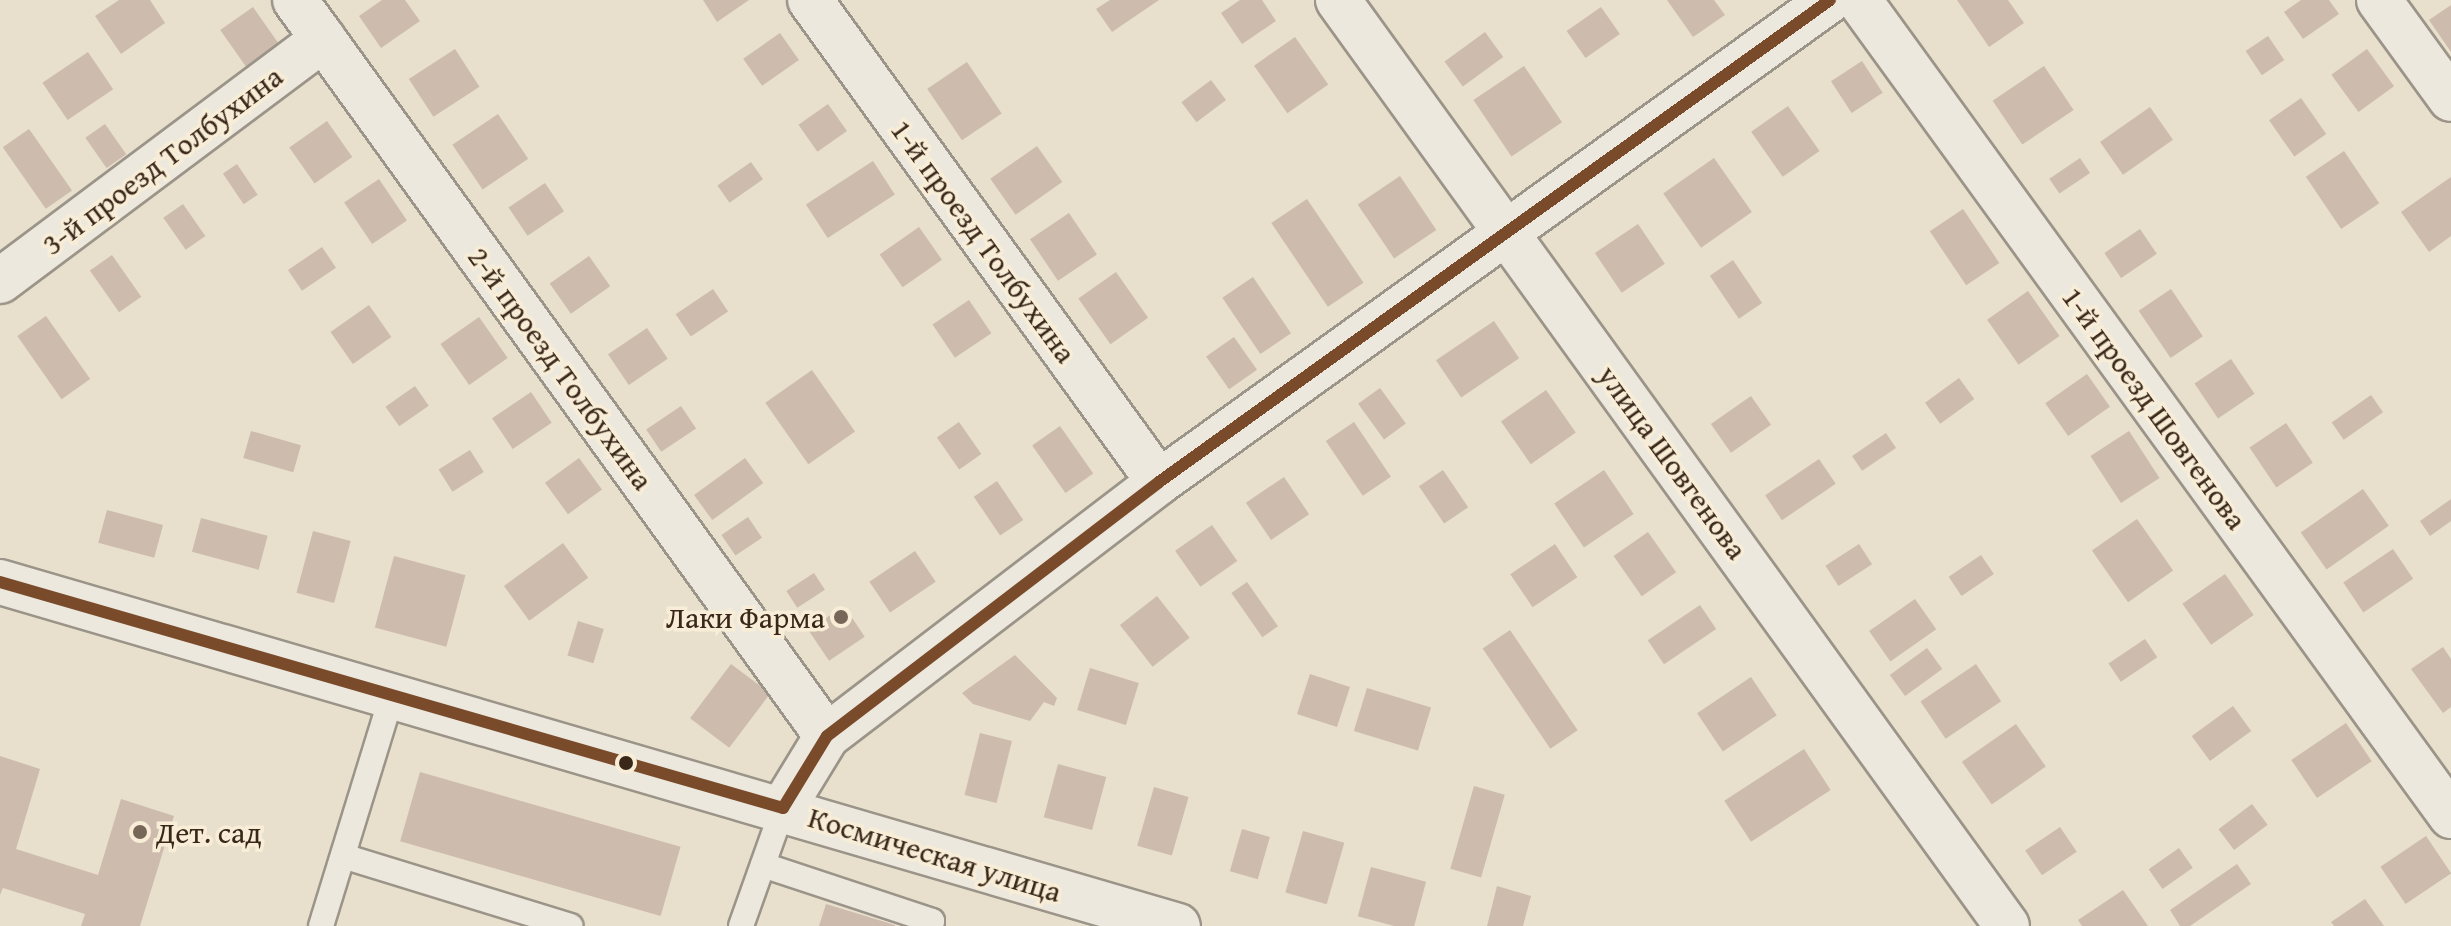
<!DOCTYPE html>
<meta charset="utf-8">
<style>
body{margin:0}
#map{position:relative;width:2451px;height:926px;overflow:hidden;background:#e8dfcc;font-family:"Gentium Book Plus",serif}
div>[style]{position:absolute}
.building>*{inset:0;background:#cdbcad;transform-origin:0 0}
.roads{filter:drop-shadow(2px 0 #9b9488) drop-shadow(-2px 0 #9b9488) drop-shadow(0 2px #9b9488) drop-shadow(0 -2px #9b9488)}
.lane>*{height:24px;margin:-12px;padding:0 12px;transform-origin:12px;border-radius:12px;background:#ece8de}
.street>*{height:44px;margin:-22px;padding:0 22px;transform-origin:22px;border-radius:22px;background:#ece8de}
.bus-1>*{height:12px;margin:-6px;padding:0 6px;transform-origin:6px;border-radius:6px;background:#7a4b2a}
.dots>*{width:22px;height:22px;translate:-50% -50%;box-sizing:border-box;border:4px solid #f8edd6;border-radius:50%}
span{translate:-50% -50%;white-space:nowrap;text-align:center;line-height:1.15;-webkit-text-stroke:7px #f8edd6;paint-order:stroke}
.street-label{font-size:30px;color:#39271a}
.poi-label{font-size:30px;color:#39271a}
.right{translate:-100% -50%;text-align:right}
.left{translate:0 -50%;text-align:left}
</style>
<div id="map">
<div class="building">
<div style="clip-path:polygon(119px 0,150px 0,165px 23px,121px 54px,95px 16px)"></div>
<div style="clip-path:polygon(382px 0,405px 0,420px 21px,381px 48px,359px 16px)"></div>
<div style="clip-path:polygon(703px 0,749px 0,717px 22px)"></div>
<div style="clip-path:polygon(1110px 0,1159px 0,1112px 32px,1096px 9px)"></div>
<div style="clip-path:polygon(1240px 0,1262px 0,1276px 21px,1242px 44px,1221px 13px)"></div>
<div style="clip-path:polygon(1667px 0,1714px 0,1725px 15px,1693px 37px)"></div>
<div style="clip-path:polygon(1957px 0,2008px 0,2024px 23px,1989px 47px)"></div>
<div style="clip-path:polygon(2301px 0,2329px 0,2339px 14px,2303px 39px,2284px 12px)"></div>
<div style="clip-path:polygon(2451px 5px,2451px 52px,2429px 20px)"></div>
<div style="left:253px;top:7px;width:45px;height:40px;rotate:55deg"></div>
<div style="left:1601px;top:7px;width:33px;height:42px;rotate:55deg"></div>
<div style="left:1485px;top:32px;width:31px;height:50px;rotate:54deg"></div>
<div style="left:780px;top:33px;width:33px;height:45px;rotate:55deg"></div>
<div style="left:2268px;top:36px;width:29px;height:27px;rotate:56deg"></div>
<div style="left:1295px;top:37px;width:58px;height:50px;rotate:55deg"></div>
<div style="left:455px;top:49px;width:45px;height:55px;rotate:57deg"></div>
<div style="left:2367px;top:49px;width:46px;height:44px;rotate:54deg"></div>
<div style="left:88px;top:52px;width:45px;height:55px;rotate:56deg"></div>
<div style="left:1862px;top:61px;width:38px;height:37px;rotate:57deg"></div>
<div style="left:967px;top:62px;width:62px;height:48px;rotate:56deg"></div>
<div style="left:1524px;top:66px;width:68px;height:61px;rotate:56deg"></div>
<div style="left:2044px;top:66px;width:53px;height:62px;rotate:56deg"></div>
<div style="left:1211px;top:80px;width:25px;height:37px;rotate:53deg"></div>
<div style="left:2301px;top:98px;width:44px;height:39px;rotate:55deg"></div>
<div style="left:828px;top:104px;width:33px;height:36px;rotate:55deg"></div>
<div style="left:1788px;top:106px;width:55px;height:45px;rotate:55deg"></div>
<div style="left:2150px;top:107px;width:40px;height:61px;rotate:55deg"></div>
<div style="left:498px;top:114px;width:54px;height:55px;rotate:56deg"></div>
<div style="left:327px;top:121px;width:44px;height:46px;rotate:55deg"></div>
<div style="left:105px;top:124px;width:37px;height:24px;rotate:55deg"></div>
<div style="left:29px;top:129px;width:75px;height:32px;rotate:55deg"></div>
<div style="left:1037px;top:146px;width:44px;height:57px;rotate:55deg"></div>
<div style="left:2344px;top:151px;width:63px;height:46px;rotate:56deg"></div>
<div style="left:1714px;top:158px;width:66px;height:62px;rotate:55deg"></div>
<div style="left:2080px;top:158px;width:18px;height:37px;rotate:56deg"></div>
<div style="left:873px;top:161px;width:40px;height:80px;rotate:57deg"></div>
<div style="left:751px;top:162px;width:21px;height:41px;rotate:55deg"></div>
<div style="left:237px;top:164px;width:37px;height:17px;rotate:56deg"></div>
<div style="left:1400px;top:176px;width:65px;height:51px;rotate:56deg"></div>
<div style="clip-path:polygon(2451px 177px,2451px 236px,2429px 252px,2401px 212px)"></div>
<div style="left:379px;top:179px;width:50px;height:42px;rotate:56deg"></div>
<div style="left:545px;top:183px;width:34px;height:44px;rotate:56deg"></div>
<div style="left:1307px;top:199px;width:101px;height:43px;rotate:56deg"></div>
<div style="left:183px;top:204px;width:39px;height:24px;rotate:55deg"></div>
<div style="left:1963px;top:209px;width:65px;height:40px;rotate:56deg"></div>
<div style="left:1069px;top:213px;width:50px;height:47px;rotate:56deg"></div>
<div style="left:1638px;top:224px;width:48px;height:52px;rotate:56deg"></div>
<div style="left:919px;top:227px;width:40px;height:48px;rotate:55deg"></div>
<div style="left:2140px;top:229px;width:30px;height:43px;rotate:56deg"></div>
<div style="left:322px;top:247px;width:25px;height:41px;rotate:56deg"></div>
<div style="left:112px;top:255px;width:51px;height:27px;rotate:55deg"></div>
<div style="left:589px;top:256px;width:37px;height:48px;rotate:55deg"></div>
<div style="left:1733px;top:260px;width:52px;height:28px;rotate:56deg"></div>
<div style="left:1116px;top:272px;width:56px;height:46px;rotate:55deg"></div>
<div style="left:1253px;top:277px;width:68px;height:37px;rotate:56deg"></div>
<div style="left:713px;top:289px;width:27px;height:45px;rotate:56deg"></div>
<div style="left:2171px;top:289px;width:57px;height:39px;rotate:56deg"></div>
<div style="left:2028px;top:291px;width:55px;height:50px;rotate:55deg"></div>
<div style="left:969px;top:300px;width:40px;height:44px;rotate:56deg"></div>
<div style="left:369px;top:305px;width:39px;height:47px;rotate:55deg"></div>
<div style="left:46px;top:316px;width:77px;height:35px;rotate:55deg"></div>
<div style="left:479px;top:317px;width:50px;height:47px;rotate:55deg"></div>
<div style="left:1494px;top:321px;width:45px;height:70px;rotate:56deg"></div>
<div style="left:647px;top:328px;width:37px;height:47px;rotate:56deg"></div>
<div style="left:1234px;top:337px;width:40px;height:34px;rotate:55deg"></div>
<div style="left:2231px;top:359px;width:42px;height:44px;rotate:56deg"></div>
<div style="left:812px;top:370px;width:75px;height:57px;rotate:55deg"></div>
<div style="left:2087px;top:374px;width:40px;height:51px;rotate:55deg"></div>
<div style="left:1959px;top:378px;width:26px;height:42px;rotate:54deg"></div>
<div style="left:415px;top:386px;width:24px;height:36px;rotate:55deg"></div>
<div style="left:1380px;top:388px;width:44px;height:27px;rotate:54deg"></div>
<div style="left:1546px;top:390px;width:52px;height:55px;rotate:55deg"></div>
<div style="left:531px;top:392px;width:37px;height:47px;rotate:56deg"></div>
<div style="left:2371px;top:395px;width:21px;height:48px;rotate:55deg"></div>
<div style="left:1751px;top:396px;width:35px;height:49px;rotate:55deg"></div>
<div style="left:681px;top:406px;width:27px;height:42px;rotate:56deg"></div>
<div style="left:959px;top:422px;width:39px;height:27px;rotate:55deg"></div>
<div style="left:1354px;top:422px;width:66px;height:34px;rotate:56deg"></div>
<div style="left:2286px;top:423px;width:48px;height:44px;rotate:56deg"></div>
<div style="left:1060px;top:426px;width:58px;height:34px;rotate:55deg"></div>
<div style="left:251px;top:431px;width:52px;height:28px;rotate:16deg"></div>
<div style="left:2129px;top:431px;width:56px;height:46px;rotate:57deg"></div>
<div style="left:1886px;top:433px;width:18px;height:41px;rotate:56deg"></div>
<div style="left:470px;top:450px;width:26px;height:37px;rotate:58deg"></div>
<div style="left:579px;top:458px;width:39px;height:42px;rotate:54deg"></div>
<div style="left:745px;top:458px;width:31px;height:63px;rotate:54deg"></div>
<div style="left:1819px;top:459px;width:30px;height:65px;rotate:56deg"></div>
<div style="left:1443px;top:470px;width:45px;height:29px;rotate:56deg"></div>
<div style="left:1604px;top:470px;width:53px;height:60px;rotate:56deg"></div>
<div style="left:1284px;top:477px;width:45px;height:46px;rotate:56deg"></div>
<div style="left:997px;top:481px;width:47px;height:28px;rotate:56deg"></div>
<div style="left:2363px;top:489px;width:45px;height:76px;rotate:55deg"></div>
<div style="clip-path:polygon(2451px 499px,2451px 521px,2430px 536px,2420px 521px)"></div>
<div style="left:107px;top:510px;width:58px;height:34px;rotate:15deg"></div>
<div style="left:748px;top:517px;width:25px;height:32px;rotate:56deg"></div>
<div style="left:201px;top:518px;width:69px;height:35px;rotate:15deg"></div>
<div style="left:2137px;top:519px;width:63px;height:55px;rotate:55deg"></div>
<div style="left:1212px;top:525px;width:44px;height:45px;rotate:55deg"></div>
<div style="left:313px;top:531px;width:39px;height:64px;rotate:15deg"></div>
<div style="left:1648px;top:532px;width:49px;height:42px;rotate:55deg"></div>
<div style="left:563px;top:543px;width:43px;height:73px;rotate:54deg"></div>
<div style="left:1555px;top:544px;width:40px;height:54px;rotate:56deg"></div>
<div style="left:1859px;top:544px;width:24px;height:40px;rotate:57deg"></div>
<div style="left:2393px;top:549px;width:36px;height:60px;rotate:56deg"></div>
<div style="left:915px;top:551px;width:37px;height:55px;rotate:56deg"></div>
<div style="left:1981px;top:555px;width:23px;height:39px;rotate:56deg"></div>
<div style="left:394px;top:556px;width:74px;height:74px;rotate:15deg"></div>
<div style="left:814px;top:573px;width:20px;height:33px;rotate:57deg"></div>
<div style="left:2225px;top:574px;width:50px;height:52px;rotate:55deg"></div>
<div style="left:1247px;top:582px;width:54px;height:19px;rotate:55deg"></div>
<div style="left:1157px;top:596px;width:53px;height:47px;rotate:52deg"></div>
<div style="left:1915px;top:599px;width:37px;height:56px;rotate:55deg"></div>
<div style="left:1700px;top:605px;width:29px;height:63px;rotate:56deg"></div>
<div style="left:844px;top:606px;width:37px;height:43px;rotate:56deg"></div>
<div style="left:578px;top:621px;width:27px;height:36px;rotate:17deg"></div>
<div style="left:1510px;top:630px;width:121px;height:33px;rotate:56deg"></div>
<div style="left:2145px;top:639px;width:22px;height:44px;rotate:56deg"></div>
<div style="clip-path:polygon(2443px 647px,2451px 659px,2451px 707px,2443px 713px,2411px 669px)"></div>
<div style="left:1927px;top:648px;width:26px;height:46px;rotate:54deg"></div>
<div style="clip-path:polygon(1015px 655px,1057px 698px,1054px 706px,1044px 702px,1030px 721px,973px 704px,962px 693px)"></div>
<div style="left:731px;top:664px;width:49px;height:68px;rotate:37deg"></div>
<div style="left:1976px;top:664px;width:45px;height:67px;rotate:56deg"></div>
<div style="left:1090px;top:668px;width:51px;height:44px;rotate:17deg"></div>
<div style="left:1310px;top:674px;width:42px;height:42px;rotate:18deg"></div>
<div style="left:1751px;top:677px;width:46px;height:65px;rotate:56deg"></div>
<div style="left:1367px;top:688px;width:67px;height:45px;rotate:17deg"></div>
<div style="left:2233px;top:706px;width:31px;height:51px;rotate:54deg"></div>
<div style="left:2346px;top:723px;width:46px;height:66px;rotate:56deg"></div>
<div style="left:2016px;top:724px;width:52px;height:66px;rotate:55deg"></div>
<div style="left:980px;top:733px;width:33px;height:64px;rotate:14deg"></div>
<div style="left:1804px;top:749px;width:49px;height:95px;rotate:57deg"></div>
<div style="clip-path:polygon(0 756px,40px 769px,16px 849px,98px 875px,121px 799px,174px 816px,140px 926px,81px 926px,85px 914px,3px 888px,0 895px)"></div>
<div style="left:1058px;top:764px;width:50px;height:55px;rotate:15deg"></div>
<div style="left:420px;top:772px;width:271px;height:72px;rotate:16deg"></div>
<div style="left:1474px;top:786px;width:32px;height:86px;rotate:16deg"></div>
<div style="left:1154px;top:787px;width:36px;height:61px;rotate:16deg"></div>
<div style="left:2252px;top:804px;width:26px;height:42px;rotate:53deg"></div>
<div style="left:2060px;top:827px;width:30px;height:42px;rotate:56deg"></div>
<div style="left:1242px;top:829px;width:29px;height:44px;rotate:16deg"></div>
<div style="left:1303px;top:831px;width:43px;height:64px;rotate:16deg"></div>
<div style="left:2426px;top:836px;width:45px;height:55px;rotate:56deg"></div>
<div style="left:2179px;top:848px;width:24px;height:37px;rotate:55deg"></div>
<div style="clip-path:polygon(2237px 864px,2251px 884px,2190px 926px,2180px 926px,2170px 910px)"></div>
<div style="left:1371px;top:867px;width:57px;height:51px;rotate:15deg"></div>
<div style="clip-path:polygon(1497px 886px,1531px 896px,1523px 926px,1487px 926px)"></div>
<div style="clip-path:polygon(2123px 890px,2148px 926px,2082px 926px,2078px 920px)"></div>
<div style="clip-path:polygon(2365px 899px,2384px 926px,2334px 926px,2331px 922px)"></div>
<div style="clip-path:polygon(826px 904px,895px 925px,895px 926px,819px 926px)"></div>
</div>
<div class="roads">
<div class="lane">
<div style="left:343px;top:856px;width:238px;rotate:17.1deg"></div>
<div style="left:763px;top:865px;width:178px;rotate:18.3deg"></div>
<div style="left:932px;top:921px;width:5px;rotate:101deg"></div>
<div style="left:321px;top:926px;width:242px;rotate:-72.9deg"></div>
<div style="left:741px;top:926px;width:125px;rotate:-70.4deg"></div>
</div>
<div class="street">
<div style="left:295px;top:0;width:908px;rotate:54.14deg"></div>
<div style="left:810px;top:0;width:595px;rotate:54.09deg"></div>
<div style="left:1338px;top:0;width:1142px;rotate:54.15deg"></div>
<div style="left:1859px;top:0;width:1008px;rotate:54.04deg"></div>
<div style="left:2379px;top:0;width:122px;rotate:54deg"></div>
<div style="left:0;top:281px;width:404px;rotate:-36.8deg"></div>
<div style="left:0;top:582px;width:1227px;rotate:16.28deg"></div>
<div style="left:783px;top:808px;width:84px;rotate:-58.6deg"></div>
<div style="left:827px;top:736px;width:418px;rotate:-37.4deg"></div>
<div style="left:1159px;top:482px;width:826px;rotate:-35.69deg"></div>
</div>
</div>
<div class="bus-1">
<div style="left:0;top:582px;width:815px;rotate:16.1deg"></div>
<div style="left:783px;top:808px;width:84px;rotate:-58.6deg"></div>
<div style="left:827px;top:736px;width:418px;rotate:-37.4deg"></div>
<div style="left:1159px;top:482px;width:826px;rotate:-35.69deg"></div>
</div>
<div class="dots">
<div style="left:841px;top:617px;background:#766758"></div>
<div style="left:626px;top:763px;background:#39271a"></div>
<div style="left:140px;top:832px;background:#766758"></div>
</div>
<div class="street-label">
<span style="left:162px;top:160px;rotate:-37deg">3-й проезд Толбухина</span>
<span style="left:984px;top:241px;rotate:54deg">1-й проезд Толбухина</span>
<span style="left:561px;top:368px;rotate:54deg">2-й проезд Толбухина</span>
<span style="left:2155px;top:408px;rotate:54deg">1-й проезд Шовгенова</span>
<span style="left:1673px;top:462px;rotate:54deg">улица Шовгенова</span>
<span style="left:935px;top:854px;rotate:17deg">Космическая улица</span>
</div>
<div class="poi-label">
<span class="right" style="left:825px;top:617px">Лаки Фарма</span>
<span class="left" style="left:156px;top:832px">Дет. сад</span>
</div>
</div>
